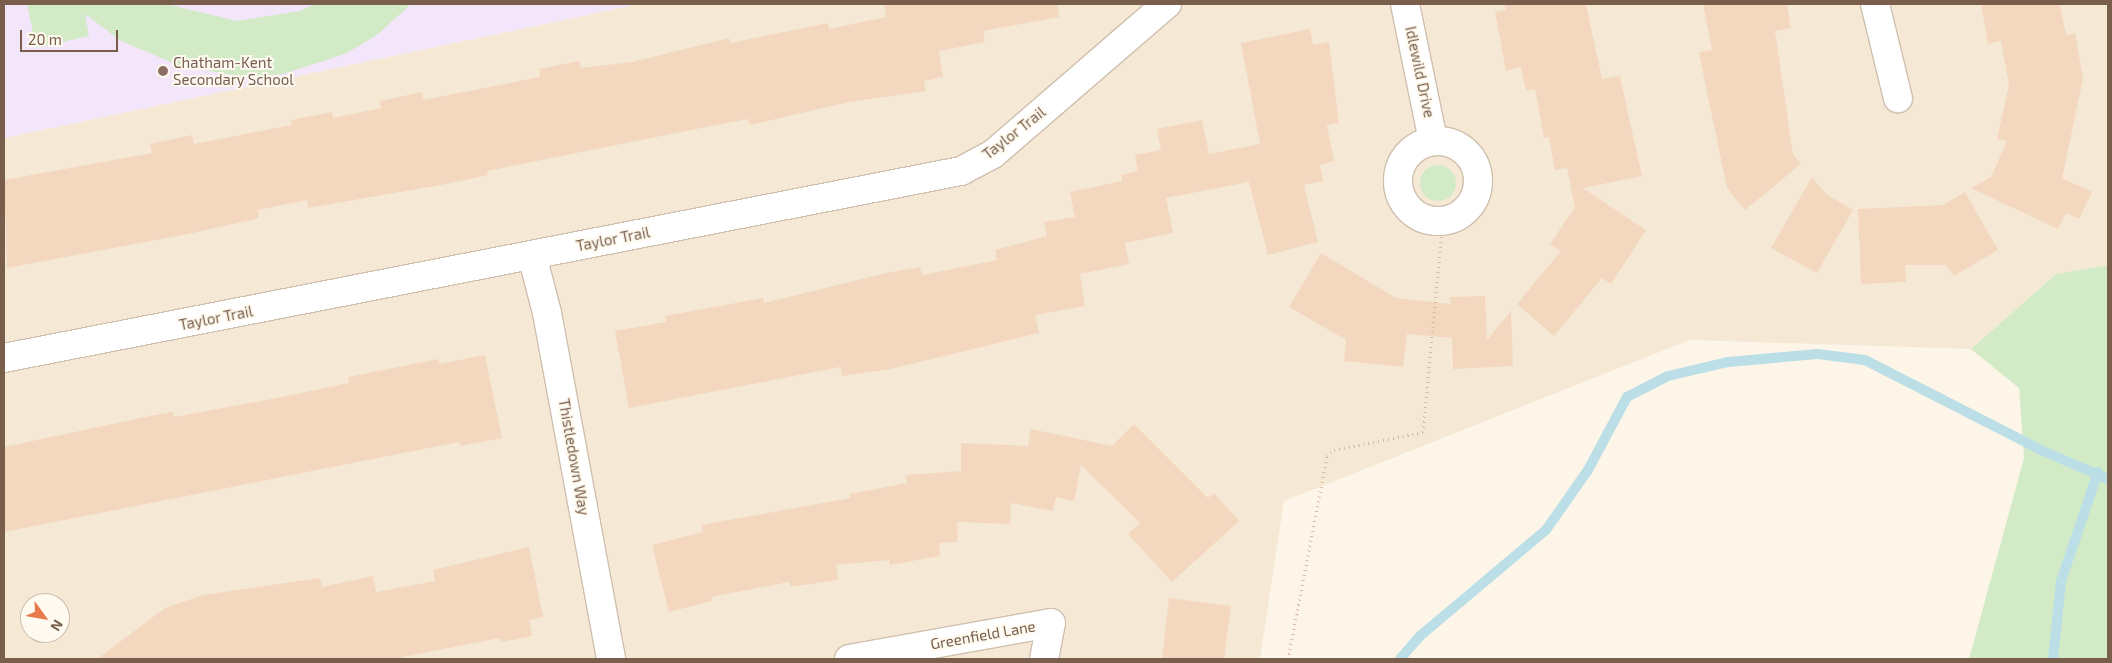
<!DOCTYPE html>
<style>
body{margin:0}
#map{position:relative;width:2112px;height:663px;overflow:hidden;background:#fdf6e8;font-family:"Exo 2",sans-serif}
div>[style]{position:absolute}
.residential>*{inset:0;background:#f5e9d6}
.education>*{inset:0;background:#f3e5fa}
.green>*{inset:0;background:#d2ebc6}
.round{border-radius:50%}
.stream>*{height:10px;margin:-5px;padding:0 5px;transform-origin:5px;border-radius:5px;background:#bcdee7}
.building>*{inset:0;background:#f3d8bf}
.path>*{height:3px;margin-top:-1.5px;transform-origin:0;background:repeating-linear-gradient(90deg,#d8bba2 0 1px,transparent 0 5px)}
.roads{filter:drop-shadow(1px 0 #cfbfad) drop-shadow(-1px 0 #cfbfad) drop-shadow(0 1px #cfbfad) drop-shadow(0 -1px #cfbfad)}
.street>*{height:28px;margin:-14px;padding:0 14px;transform-origin:14px;border-radius:14px;background:#fff}
.street>.ring{margin:-14px;padding:0;box-sizing:content-box;background:none;border:28px solid #fff;border-radius:50%}
.dots>*{width:14px;height:14px;translate:-50% -50%;box-sizing:border-box;border:2px solid #fffaef;border-radius:50%}
span{translate:-50% -50%;white-space:nowrap;text-align:center;line-height:1.15;-webkit-text-stroke:4px #fffaef;paint-order:stroke}
.education-label{font-size:15px;color:#785e54}
.left{translate:0 -50%;text-align:left}
.street-label{font-size:15px;color:#785e4b}
.frame{position:absolute;inset:0;border:5px solid #785e4b;pointer-events:none}
.north{position:absolute;left:20px;top:593px;width:50px;height:50px;box-sizing:border-box;background:#fffaef;border:1px solid #c9bcad;border-radius:50%;rotate:122deg;font-size:14px;font-weight:700;line-height:20px;text-align:center;color:#785e4b}
.north::after{content:'';display:block;margin:auto;width:18px;height:22px;background:#e87b4c;clip-path:polygon(50% 0,100% 100%,50% 72%,0 100%)}
.scale{position:absolute;left:20px;top:30px;width:98px;height:22px;box-sizing:border-box;border:2px solid #785e4b;border-top:0;padding-left:6px;font-size:15px;line-height:18px;white-space:nowrap;color:#785e4b;-webkit-text-stroke:4px #fffaef;paint-order:stroke}
</style>
<div id="map">
<div class="residential">
<div style="clip-path:polygon(evenodd,639px 4px,2108px 4px,2108px 265px,2056px 274px,1971px 349px,1690px 340px,1284px 501px,1260px 659px,4px 659px,4px 138px,639px 4px,30px 603px,60px 603px,60px 633px,30px 633px,30px 603px)"></div>
</div>
<div class="education">
<div style="clip-path:polygon(4px 4px,639px 4px,4px 138px)"></div>
</div>
<div class="green">
<div style="clip-path:polygon(27px 4px,166px 4px,237px 21px,300px 11px,315px 4px,411px 4px,377px 35px,345px 54px,283px 74px,244px 77px,180px 66px,121px 41px,85px 14px,89px 36px,36px 48px)"></div>
<div class="round" style="left:1420px;top:165px;width:36px;height:36px"></div>
<div style="clip-path:polygon(2108px 265px,2108px 659px,1969px 659px,2024px 458px,2019px 388px,1971px 349px,2056px 274px)"></div>
</div>
<div class="stream">
<div style="left:1400px;top:659px;width:30px;rotate:-49deg"></div>
<div style="left:1420px;top:636px;width:165px;rotate:-40.1deg"></div>
<div style="left:1546px;top:530px;width:73px;rotate:-55deg"></div>
<div style="left:1588px;top:470px;width:83px;rotate:-61.9deg"></div>
<div style="left:1627px;top:397px;width:46px;rotate:-27.1deg"></div>
<div style="left:1668px;top:376px;width:62px;rotate:-13.1deg"></div>
<div style="left:1728px;top:362px;width:90px;rotate:-5.1deg"></div>
<div style="left:1818px;top:354px;width:47px;rotate:7.3deg"></div>
<div style="left:1865px;top:360px;width:200px;rotate:27.1deg"></div>
<div style="left:2043px;top:451px;width:71px;rotate:23.3deg"></div>
<div style="left:2053px;top:659px;width:78px;rotate:-84.1deg"></div>
<div style="left:2061px;top:581px;width:115px;rotate:-71.3deg"></div>
</div>
<div class="building">
<div style="clip-path:polygon(884px 4px,1057px 4px,1059px 17px,983px 31px,985px 42px,939px 51px,943px 77px,924px 81px,926px 91px,849px 102px,750px 125px,748px 119px,696px 129px,487px 171px,488px 175px,446px 184px,308px 208px,307px 200px,258px 210px,259px 218px,193px 233px,7px 268px,4px 180px,152px 153px,150px 144px,192px 135px,194px 144px,292px 125px,291px 120px,332px 112px,333px 118px,381px 108px,380px 101px,422px 92px,423px 100px,540px 77px,539px 69px,579px 61px,581px 68px,632px 62px,729px 38px,730px 43px,828px 23px,829px 29px,886px 17px)"></div>
<div style="clip-path:polygon(1504px 4px,1586px 4px,1602px 79px,1620px 76px,1642px 176px,1583px 188px,1646px 230px,1611px 284px,1602px 278px,1554px 336px,1517px 304px,1561px 251px,1550px 244px,1575px 207px,1567px 168px,1555px 170px,1549px 137px,1544px 138px,1535px 89px,1526px 91px,1521px 67px,1506px 71px,1495px 12px,1506px 10px)"></div>
<div style="clip-path:polygon(1703px 4px,1787px 4px,1791px 28px,1775px 31px,1793px 154px,1801px 164px,1745px 210px,1727px 188px,1708px 97px,1699px 52px,1712px 50px)"></div>
<div style="clip-path:polygon(1981px 4px,2060px 4px,2066px 35px,2075px 33px,2083px 79px,2062px 178px,2092px 192px,2079px 219px,2066px 213px,2058px 229px,1971px 188px,1991px 177px,2007px 141px,1997px 139px,2009px 85px,2001px 41px,1988px 44px)"></div>
<div style="clip-path:polygon(1310px 29px,1313px 45px,1329px 42px,1339px 123px,1327px 125px,1334px 161px,1320px 165px,1323px 181px,1304px 185px,1318px 242px,1268px 255px,1249px 182px,1166px 198px,1173px 233px,1125px 243px,1129px 264px,1080px 274px,1085px 306px,1035px 315px,1039px 333px,891px 369px,842px 376px,840px 367px,629px 408px,615px 331px,666px 322px,665px 316px,763px 298px,764px 303px,886px 273px,920px 267px,922px 275px,997px 260px,995px 250px,1047px 236px,1044px 222px,1075px 217px,1070px 192px,1122px 181px,1121px 175px,1138px 171px,1135px 155px,1161px 150px,1157px 129px,1202px 120px,1209px 154px,1260px 144px,1241px 43px)"></div>
<div style="clip-path:polygon(1812px 177px,1826px 194px,1853px 210px,1817px 273px,1771px 248px)"></div>
<div style="clip-path:polygon(1965px 192px,1998px 250px,1954px 276px,1946px 265px,1905px 265px,1906px 282px,1861px 284px,1858px 209px,1943px 205px)"></div>
<div style="clip-path:polygon(1321px 253px,1396px 298px,1451px 304px,1450px 297px,1485px 296px,1487px 340px,1511px 311px,1513px 366px,1453px 369px,1452px 338px,1407px 334px,1403px 367px,1344px 361px,1346px 340px,1289px 307px)"></div>
<div style="clip-path:polygon(485px 355px,502px 438px,460px 446px,459px 442px,4px 532px,4px 447px,150px 416px,173px 412px,174px 417px,277px 398px,349px 383px,348px 377px,438px 359px,439px 364px)"></div>
<div style="clip-path:polygon(1134px 424px,1208px 498px,1214px 493px,1239px 521px,1172px 582px,1128px 534px,1140px 523px,1081px 465px,1074px 501px,1056px 497px,1053px 511px,1011px 503px,1010px 524px,957px 522px,958px 542px,939px 543px,940px 556px,890px 565px,889px 560px,836px 565px,838px 580px,790px 587px,789px 582px,711px 597px,712px 601px,669px 612px,652px 545px,703px 532px,701px 525px,851px 498px,850px 494px,907px 483px,906px 475px,961px 471px,961px 443px,1028px 446px,1031px 429px,1112px 446px)"></div>
<div style="clip-path:polygon(529px 547px,543px 617px,529px 620px,532px 636px,501px 642px,500px 638px,392px 659px,97px 659px,165px 608px,203px 595px,320px 578px,322px 587px,373px 576px,376px 592px,435px 581px,433px 570px)"></div>
<div style="clip-path:polygon(1169px 598px,1231px 606px,1224px 659px,1162px 659px)"></div>
</div>
<div class="path">
<div style="left:1288px;top:659px;width:207px;rotate:-79.1deg"></div>
<div style="left:1327px;top:456px;width:9px;rotate:-41deg"></div>
<div style="left:1334px;top:450px;width:91px;rotate:-11.4deg"></div>
<div style="left:1423px;top:432px;width:212px;rotate:-84.6deg"></div>
</div>
<div class="roads">
<div class="street">
<div style="left:1405px;top:4px;width:139px;rotate:78.4deg"></div>
<div style="left:1875px;top:4px;width:97px;rotate:76.3deg"></div>
<div class="ring" style="left:1398px;top:141px;width:52px;height:52px"></div>
<div style="left:532px;top:255px;width:60px;rotate:75.5deg"></div>
<div style="left:547px;top:313px;width:352px;rotate:79.5deg"></div>
<div style="left:4px;top:358px;width:975px;rotate:-11.06deg"></div>
<div style="left:961px;top:171px;width:36px;rotate:-28deg"></div>
<div style="left:993px;top:154px;width:230px;rotate:-40.8deg"></div>
<div style="left:849px;top:659px;width:205px;rotate:-10.1deg"></div>
<div style="left:1051px;top:623px;width:37px;rotate:101deg"></div>
</div>
</div>
<div class="dots">
<div style="left:163px;top:71px;background:#8d6e63"></div>
</div>
<div class="education-label">
<span class="left" style="left:173px;top:71px">Chatham-Kent<br>Secondary School</span>
</div>
<div class="street-label">
<span style="left:1420px;top:72px;rotate:78deg">Idlewild Drive</span>
<span style="left:1014px;top:133px;rotate:-38deg">Taylor Trail</span>
<span style="left:613px;top:239px;rotate:-11deg">Taylor Trail</span>
<span style="left:216px;top:318px;rotate:-11deg">Taylor Trail</span>
<span style="left:574px;top:457px;rotate:80deg">Thistledown Way</span>
<span style="left:983px;top:635px;rotate:-10deg">Greenfield Lane</span>
</div>
<div class="frame"></div>
<div class="north">N</div>
<div class="scale">20 m</div>
</div>
